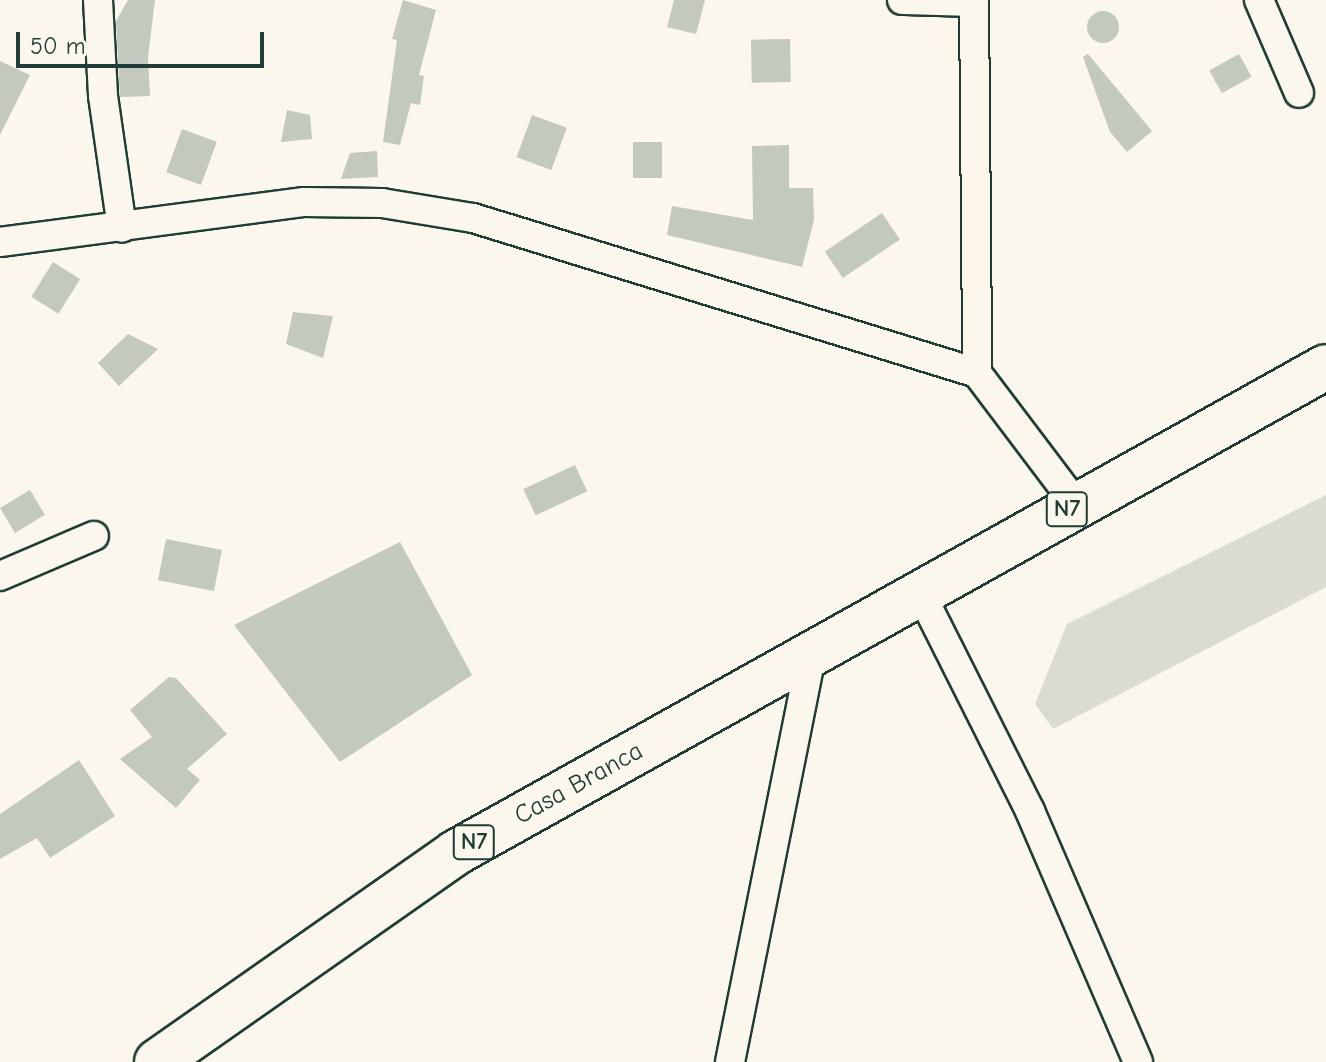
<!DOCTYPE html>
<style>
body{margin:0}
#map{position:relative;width:1326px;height:1062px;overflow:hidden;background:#fbf7ec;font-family:"Comic Neue",sans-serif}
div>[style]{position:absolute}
.green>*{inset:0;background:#dbdcd1}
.building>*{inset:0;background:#c4c9be;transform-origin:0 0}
.round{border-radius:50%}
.roads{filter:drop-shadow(2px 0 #1f3d34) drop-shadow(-2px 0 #1f3d34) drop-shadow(0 2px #1f3d34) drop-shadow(0 -2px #1f3d34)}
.minor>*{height:28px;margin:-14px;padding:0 14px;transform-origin:14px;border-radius:14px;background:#fbf7ec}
.trunk>*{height:44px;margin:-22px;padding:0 22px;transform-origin:22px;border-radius:22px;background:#fbf7ec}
span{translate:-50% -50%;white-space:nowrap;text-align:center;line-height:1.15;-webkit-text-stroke:6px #fbf7ec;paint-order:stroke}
.shield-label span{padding:2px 6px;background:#fbf7ec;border:2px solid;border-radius:6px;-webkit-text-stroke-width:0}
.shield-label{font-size:24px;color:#1f3d34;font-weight:700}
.street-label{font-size:26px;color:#1f3d34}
.scale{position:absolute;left:16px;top:32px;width:248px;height:36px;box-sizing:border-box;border:4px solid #1f3d34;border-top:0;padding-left:10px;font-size:24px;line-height:28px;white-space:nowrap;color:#1f3d34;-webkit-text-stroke:6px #fbf7ec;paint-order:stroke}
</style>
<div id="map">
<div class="green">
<div style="clip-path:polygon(1326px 495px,1326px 587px,1053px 729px,1035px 704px,1067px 624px)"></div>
</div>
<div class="building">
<div style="clip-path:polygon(128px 0,155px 0,148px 57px,150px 96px,120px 97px,116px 21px)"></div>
<div style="clip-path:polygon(403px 0,436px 10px,419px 75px,424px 76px,420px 105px,411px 103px,400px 145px,383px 142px,397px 40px,392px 39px)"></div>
<div style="clip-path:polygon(674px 0,705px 0,696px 34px,667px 27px)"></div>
<div class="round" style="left:1087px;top:11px;width:32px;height:32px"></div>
<div style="left:790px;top:39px;width:43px;height:39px;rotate:89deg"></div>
<div style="clip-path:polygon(1088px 54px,1152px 131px,1127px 152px,1110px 132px,1083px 57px)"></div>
<div style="left:1239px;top:54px;width:26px;height:34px;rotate:61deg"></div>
<div style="clip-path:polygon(0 61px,30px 75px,0 135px)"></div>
<div style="clip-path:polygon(287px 110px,310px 115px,312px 139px,281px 142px)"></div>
<div style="left:532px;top:115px;width:37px;height:45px;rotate:20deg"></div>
<div style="left:182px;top:129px;width:37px;height:46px;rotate:20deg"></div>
<div style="left:633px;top:142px;width:29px;height:36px"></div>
<div style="clip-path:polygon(789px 145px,789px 188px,813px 188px,814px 220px,802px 267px,667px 235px,672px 206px,753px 220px,752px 146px)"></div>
<div style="clip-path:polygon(377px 151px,378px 177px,341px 179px,350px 153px)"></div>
<div style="left:882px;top:213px;width:32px;height:69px;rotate:56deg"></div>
<div style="left:53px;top:262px;width:32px;height:41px;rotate:32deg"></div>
<div style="clip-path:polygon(293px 312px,333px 316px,323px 358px,286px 344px)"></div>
<div style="clip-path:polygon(128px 334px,158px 349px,119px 386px,98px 363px)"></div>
<div style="left:575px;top:465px;width:29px;height:57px;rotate:65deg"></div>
<div style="left:30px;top:490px;width:29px;height:35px;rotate:59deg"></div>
<div style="left:166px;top:539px;width:57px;height:42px;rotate:11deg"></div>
<div style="clip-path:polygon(400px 542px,472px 675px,340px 762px,234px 625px)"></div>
<div style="clip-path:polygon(169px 677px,176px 678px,227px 734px,187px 769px,200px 780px,176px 808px,120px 759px,152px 737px,130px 710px)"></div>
<div style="clip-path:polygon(79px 760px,115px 816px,50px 858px,37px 838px,0 859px,0 814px)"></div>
</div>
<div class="roads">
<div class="minor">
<div style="left:98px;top:0;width:96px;rotate:87deg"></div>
<div style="left:103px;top:96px;width:133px;rotate:81.8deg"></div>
<div style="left:902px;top:0;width:72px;rotate:1.6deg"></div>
<div style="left:974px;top:0;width:373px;rotate:89.5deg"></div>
<div style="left:977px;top:373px;width:164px;rotate:52.9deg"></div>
<div style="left:1259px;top:0;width:101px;rotate:66.7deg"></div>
<div style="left:0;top:242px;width:307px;rotate:-7.5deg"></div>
<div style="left:304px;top:202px;width:78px;rotate:0.7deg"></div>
<div style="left:382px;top:203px;width:92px;rotate:9.4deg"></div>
<div style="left:473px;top:218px;width:527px;rotate:17.09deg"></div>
<div style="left:0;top:576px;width:102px;rotate:-23.1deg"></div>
<div style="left:919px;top:590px;width:247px;rotate:63.3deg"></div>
<div style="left:1030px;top:811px;width:273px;rotate:66.7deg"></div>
<div style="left:730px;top:1062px;width:415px;rotate:-78.7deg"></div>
</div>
<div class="trunk">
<div style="left:157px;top:1062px;width:364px;rotate:-35deg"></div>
<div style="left:455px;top:853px;width:997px;rotate:-29.16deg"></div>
</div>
</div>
<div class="shield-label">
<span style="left:1067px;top:509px">N7</span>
<span style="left:474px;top:842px">N7</span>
</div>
<div class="street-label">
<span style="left:579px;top:784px;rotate:-29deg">Casa Branca</span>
</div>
<div class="scale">50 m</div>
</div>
